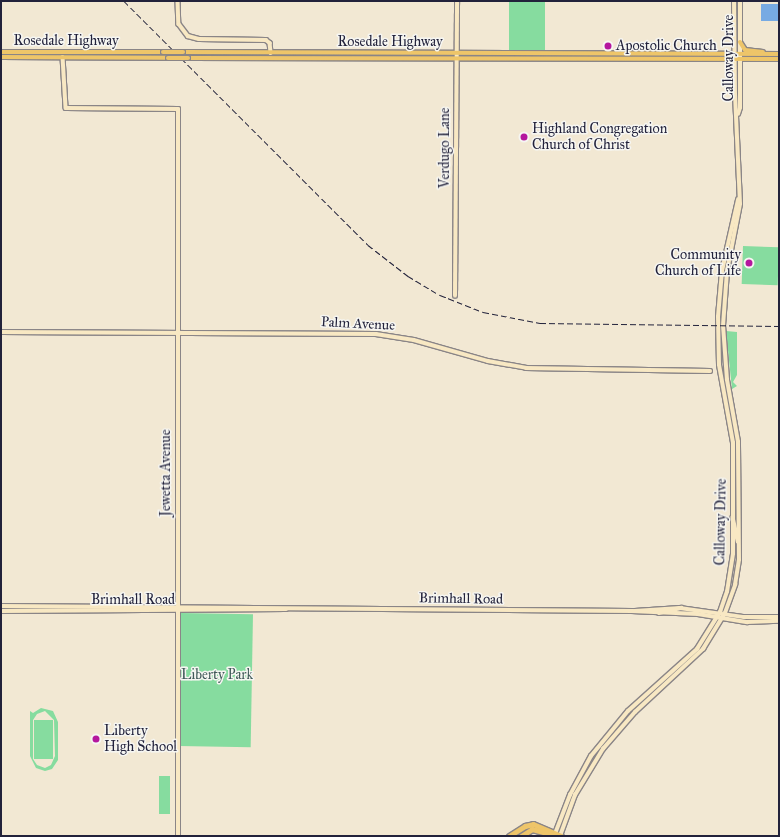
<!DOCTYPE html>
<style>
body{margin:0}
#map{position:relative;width:780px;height:837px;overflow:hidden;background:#f2e8d3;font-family:"IM FELL Great Primer",serif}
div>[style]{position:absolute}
.green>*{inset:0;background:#86dc9f;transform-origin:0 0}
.water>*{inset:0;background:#77aae3;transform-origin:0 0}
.roads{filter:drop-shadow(1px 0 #8a8587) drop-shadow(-1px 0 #8a8587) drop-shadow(0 1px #8a8587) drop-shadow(0 -1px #8a8587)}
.secondary>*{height:3.5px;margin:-1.75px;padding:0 1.75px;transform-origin:1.75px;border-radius:1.75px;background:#f8e8c3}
.primary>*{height:4px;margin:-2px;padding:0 2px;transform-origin:2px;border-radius:2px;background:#eec569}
.highway>*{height:5px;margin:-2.5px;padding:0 2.5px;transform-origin:2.5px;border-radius:2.5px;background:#eec569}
.rail>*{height:1px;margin-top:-0.5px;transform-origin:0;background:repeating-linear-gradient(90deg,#22223b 0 6px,transparent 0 9px)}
.bridges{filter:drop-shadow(1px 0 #8a8587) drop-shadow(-1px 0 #8a8587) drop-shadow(0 1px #8a8587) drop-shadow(0 -1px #8a8587)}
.primary-bridge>*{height:4px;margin:-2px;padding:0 2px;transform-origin:2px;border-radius:2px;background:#eec569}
.dots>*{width:11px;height:11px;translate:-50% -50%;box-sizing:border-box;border:2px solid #f6f6f2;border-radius:50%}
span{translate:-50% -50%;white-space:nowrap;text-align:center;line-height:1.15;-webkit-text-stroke:3px #f6f6f2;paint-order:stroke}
.street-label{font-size:14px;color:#22223b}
.poi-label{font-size:14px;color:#22223b}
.left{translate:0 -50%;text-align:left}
.right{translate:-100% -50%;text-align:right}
.park-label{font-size:14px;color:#405a59}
.frame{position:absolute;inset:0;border:2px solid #22223b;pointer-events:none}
</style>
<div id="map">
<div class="green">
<div style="left:509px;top:1px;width:36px;height:49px"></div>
<div style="left:743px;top:246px;width:36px;height:38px;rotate:2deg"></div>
<div style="clip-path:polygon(726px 331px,737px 332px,737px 375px,733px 382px,737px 386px,732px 389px)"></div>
<div style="left:181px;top:613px;width:72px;height:133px;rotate:1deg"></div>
<div style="clip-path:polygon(evenodd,41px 708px,53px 711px,58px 722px,58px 760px,52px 769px,45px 771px,36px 768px,30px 756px,30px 711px,33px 713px,41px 708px,45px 711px,54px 720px,55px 756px,51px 765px,45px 768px,37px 765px,33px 759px,33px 720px,37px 714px,45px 711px)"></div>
<div style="left:34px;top:720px;width:19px;height:39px"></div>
<div style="left:159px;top:776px;width:11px;height:38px"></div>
</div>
<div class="water">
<div style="left:761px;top:4px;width:18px;height:17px"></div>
</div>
<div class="roads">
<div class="secondary">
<div style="left:178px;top:1px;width:23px;rotate:88deg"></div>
<div style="left:179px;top:24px;width:15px;rotate:53deg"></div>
<div style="left:188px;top:36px;width:11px;rotate:15deg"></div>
<div style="left:199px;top:39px;width:67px;rotate:0.9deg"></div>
<div style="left:266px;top:40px;width:5px;rotate:37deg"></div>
<div style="left:270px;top:43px;width:10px;rotate:84deg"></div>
<div style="left:63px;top:57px;width:51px;rotate:86.6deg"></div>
<div style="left:66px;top:108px;width:112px;rotate:0.5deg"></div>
<div style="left:178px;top:109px;width:727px;rotate:90deg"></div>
<div style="left:738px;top:114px;width:6px;rotate:-72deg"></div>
<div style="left:740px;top:108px;width:107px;rotate:-90deg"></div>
<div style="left:455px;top:296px;width:295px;rotate:-89.6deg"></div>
<div style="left:1px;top:332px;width:375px;rotate:0.3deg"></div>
<div style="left:376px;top:334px;width:38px;rotate:9deg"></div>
<div style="left:414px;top:340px;width:77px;rotate:15.8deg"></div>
<div style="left:488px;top:361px;width:39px;rotate:10deg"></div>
<div style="left:526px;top:368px;width:184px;rotate:0.9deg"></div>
<div style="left:733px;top:517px;width:25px;rotate:78deg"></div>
<div style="left:1px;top:606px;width:631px;rotate:0.45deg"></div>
<div style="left:632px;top:611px;width:66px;rotate:2.6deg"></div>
<div style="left:698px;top:614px;width:50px;rotate:9.3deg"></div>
<div style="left:747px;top:622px;width:32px;rotate:-2deg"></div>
<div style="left:1px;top:611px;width:285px;rotate:-0.4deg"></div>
<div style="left:635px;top:611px;width:45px;rotate:-3.8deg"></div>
<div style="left:680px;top:608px;width:65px;rotate:8deg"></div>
<div style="left:744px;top:617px;width:35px"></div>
<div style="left:659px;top:613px;width:23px;rotate:-13deg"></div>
<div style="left:555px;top:834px;width:42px;rotate:-69deg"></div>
<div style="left:570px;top:795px;width:44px;rotate:-61.7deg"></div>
<div style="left:591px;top:756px;width:58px;rotate:-50.6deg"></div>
<div style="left:628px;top:711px;width:93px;rotate:-41.9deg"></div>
<div style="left:697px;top:649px;width:44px;rotate:-58.1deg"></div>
<div style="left:720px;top:612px;width:21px;rotate:-71deg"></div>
<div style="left:727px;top:592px;width:38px;rotate:-81deg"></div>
<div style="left:733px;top:554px;width:111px;rotate:-90deg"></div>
<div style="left:733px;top:443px;width:79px;rotate:-100.2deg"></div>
<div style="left:719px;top:365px;width:48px;rotate:-91.2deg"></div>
<div style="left:718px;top:317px;width:46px;rotate:-85deg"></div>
<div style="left:722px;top:271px;width:73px;rotate:-77.3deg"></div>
<div style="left:560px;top:836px;width:44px;rotate:-69.9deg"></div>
<div style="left:575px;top:795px;width:54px;rotate:-58.7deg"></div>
<div style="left:603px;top:749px;width:49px;rotate:-49.1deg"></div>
<div style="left:635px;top:712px;width:93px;rotate:-42.8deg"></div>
<div style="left:703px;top:649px;width:42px;rotate:-58.6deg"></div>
<div style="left:725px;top:613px;width:30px;rotate:-70deg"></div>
<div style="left:735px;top:585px;width:25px;rotate:-81deg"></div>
<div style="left:739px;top:560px;width:118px;rotate:-90.5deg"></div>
<div style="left:738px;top:442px;width:63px;rotate:-100.1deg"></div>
<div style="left:727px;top:380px;width:54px;rotate:-94.2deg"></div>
<div style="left:723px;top:326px;width:55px;rotate:-85.8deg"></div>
<div style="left:727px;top:271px;width:68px;rotate:-79deg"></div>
<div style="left:740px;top:204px;width:109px;rotate:-92.6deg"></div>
<div style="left:735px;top:95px;width:94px;rotate:-90.6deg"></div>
</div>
<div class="primary">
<div style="left:740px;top:42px;width:9px;rotate:58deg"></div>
<div style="left:745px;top:50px;width:18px;rotate:6deg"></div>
<div style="left:1px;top:52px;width:162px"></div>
<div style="left:183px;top:52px;width:596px;rotate:0.19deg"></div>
<div style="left:1px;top:57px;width:167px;rotate:0.3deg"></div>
<div style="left:188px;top:58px;width:591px;rotate:0.1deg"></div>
</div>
<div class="highway">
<div style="left:509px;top:836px;width:19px;rotate:-32deg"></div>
<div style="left:525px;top:826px;width:8px;rotate:-14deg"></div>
<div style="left:533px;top:824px;width:30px;rotate:23deg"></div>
<div style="left:521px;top:836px;width:13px;rotate:-32deg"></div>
<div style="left:532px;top:829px;width:24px;rotate:15deg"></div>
</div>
</div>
<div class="rail">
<div style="left:124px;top:1px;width:345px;rotate:45deg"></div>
<div style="left:368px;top:245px;width:51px;rotate:37.8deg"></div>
<div style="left:408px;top:276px;width:37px;rotate:31deg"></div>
<div style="left:440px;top:295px;width:46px;rotate:21.6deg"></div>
<div style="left:483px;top:312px;width:58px;rotate:10.9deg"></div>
<div style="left:540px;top:323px;width:239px;rotate:0.7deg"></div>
</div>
<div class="bridges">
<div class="primary-bridge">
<div style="left:163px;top:52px;width:20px"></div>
<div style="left:168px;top:58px;width:20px"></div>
</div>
</div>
<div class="dots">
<div style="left:608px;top:46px;background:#b5179e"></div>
<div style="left:524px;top:137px;background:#b5179e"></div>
<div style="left:749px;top:263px;background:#b5179e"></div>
<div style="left:96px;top:739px;background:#b5179e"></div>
</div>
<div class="street-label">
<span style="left:66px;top:41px">Rosedale Highway</span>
<span style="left:390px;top:42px">Rosedale Highway</span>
<span style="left:729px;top:58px;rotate:-90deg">Calloway Drive</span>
<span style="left:445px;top:148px;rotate:-90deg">Verdugo Lane</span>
<span style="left:358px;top:324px;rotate:3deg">Palm Avenue</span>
<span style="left:166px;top:473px;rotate:-90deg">Jewetta Avenue</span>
<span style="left:721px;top:522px;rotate:-89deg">Calloway Drive</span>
<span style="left:461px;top:599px;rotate:1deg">Brimhall Road</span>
<span style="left:133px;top:600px">Brimhall Road</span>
</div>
<div class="poi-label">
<span class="left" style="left:616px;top:46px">Apostolic Church</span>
<span class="left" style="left:532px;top:137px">Highland Congregation<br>Church of Christ</span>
<span class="right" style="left:741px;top:263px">Community<br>Church of Life</span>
<span class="left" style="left:104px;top:739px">Liberty<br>High School</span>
</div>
<div class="park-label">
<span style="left:217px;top:675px">Liberty Park</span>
</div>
<div class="frame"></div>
</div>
